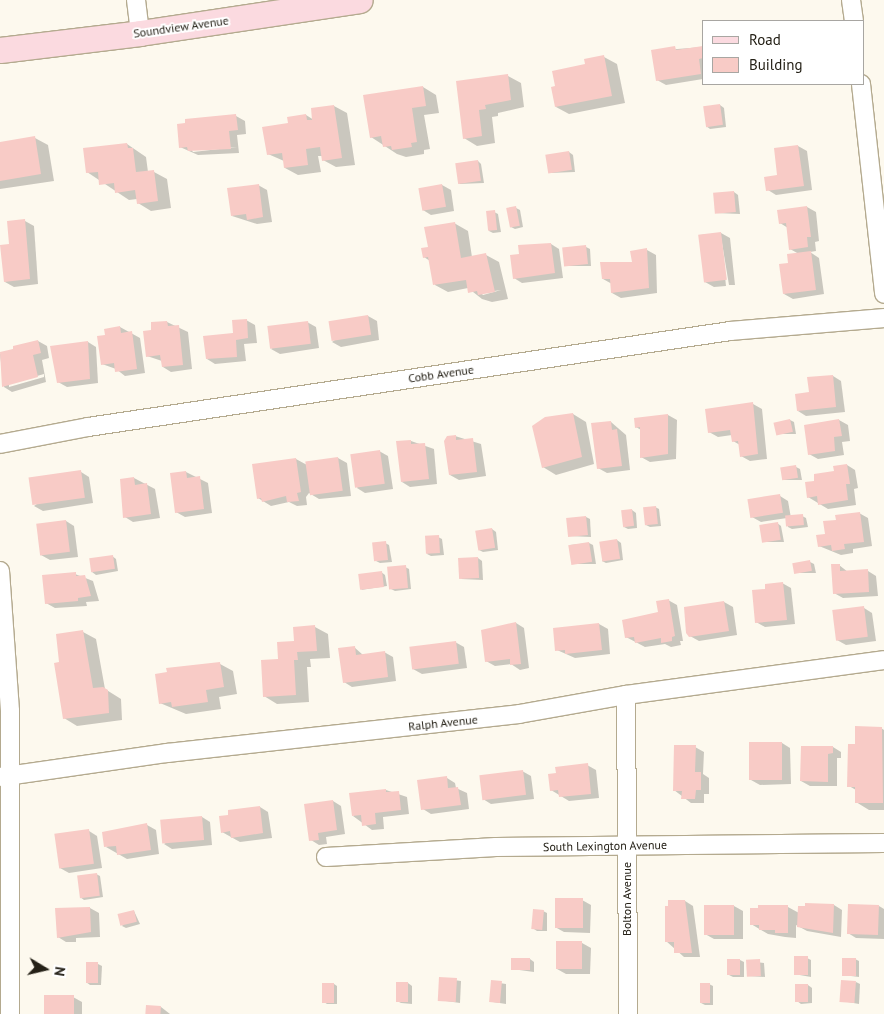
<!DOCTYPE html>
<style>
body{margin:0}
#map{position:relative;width:884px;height:1014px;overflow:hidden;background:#fdf9ee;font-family:"PT Sans",sans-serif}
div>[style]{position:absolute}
.shadow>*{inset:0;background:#0003}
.building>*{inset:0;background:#f8cbc6;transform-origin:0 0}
.roads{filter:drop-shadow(1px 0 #b4aa8f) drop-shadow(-1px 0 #b4aa8f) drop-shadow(0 1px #b4aa8f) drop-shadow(0 -1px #b4aa8f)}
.street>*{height:18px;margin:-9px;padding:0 9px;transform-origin:9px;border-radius:9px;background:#fff}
.secondary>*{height:25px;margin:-12.5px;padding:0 12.5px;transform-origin:12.5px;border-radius:12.5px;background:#fbdae0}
span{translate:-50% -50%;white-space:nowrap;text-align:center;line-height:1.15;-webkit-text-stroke:4px #fff;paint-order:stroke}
.street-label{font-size:12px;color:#252117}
.legend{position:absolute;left:702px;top:20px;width:162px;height:65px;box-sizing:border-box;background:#fff;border:1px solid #a8a6a2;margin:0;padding:6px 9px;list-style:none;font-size:15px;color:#252117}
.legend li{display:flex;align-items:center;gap:10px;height:25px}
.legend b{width:25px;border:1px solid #a8a6a2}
.north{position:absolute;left:20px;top:944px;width:50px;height:50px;-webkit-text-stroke:4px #fff;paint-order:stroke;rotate:99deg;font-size:14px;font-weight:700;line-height:20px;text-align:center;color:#252117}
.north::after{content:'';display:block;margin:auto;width:18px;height:22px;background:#252117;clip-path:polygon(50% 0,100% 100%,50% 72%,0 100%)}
</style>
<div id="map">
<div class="shadow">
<div style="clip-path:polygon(703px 47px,703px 79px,666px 85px,657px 80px,652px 51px)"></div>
<div style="clip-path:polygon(604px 57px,617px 64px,625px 103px,569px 114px,556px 107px,557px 87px)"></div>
<div style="clip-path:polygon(508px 76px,521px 83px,524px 107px,498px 113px,498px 116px,492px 117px,495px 143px,477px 146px,464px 138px,457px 82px)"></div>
<div style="clip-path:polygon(423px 87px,436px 95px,439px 113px,424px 115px,430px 149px,424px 150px,424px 154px,406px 157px,397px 154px,371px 137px)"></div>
<div style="clip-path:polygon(720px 105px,724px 108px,726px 127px,710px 129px,706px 126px)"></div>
<div style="clip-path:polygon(334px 106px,347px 113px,355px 165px,336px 167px,323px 160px,322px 156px,318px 156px,321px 172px,298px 175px,285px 168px,284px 161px,268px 154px,289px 124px,306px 115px,314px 120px,312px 109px)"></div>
<div style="clip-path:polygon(evenodd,236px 116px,245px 121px,246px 134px,237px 135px,239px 153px,198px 155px,180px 147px,236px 116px,237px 147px,193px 152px,191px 149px,237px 147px)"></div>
<div style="clip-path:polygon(35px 138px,48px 145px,54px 181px,0 189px,0 143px)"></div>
<div style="clip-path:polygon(127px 144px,146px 157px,148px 172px,154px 172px,167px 179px,171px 208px,151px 211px,138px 203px,137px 199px,129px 200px,87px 172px)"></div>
<div style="clip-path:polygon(798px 146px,807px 151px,812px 190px,776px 195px,768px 190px)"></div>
<div style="clip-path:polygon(569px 152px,573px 155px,575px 172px,549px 173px)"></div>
<div style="clip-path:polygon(478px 161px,481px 164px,484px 183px,459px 184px)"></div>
<div style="clip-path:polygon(258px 185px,267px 190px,272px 222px,257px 224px,232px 216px)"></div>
<div style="clip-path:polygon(442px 185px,451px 190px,454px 211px,431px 215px,423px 210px)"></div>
<div style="clip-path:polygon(734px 192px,738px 195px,740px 214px,716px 213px)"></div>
<div style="clip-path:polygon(807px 207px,816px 212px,819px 241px,815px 242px,816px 251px,810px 252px,819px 258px,824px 294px,793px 299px,784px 294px,789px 264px,799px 254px,790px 249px,788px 228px,780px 223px,779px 211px)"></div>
<div style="clip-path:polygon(516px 208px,520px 210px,523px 227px,515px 229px,511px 227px)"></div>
<div style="clip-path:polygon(494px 212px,498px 214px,501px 232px,493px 233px,489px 231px)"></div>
<div style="clip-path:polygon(25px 221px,34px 226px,38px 284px,14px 287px,5px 282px,11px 245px)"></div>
<div style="clip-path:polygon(evenodd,454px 223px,468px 231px,472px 257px,486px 255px,499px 262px,508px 299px,492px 302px,482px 299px,468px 288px,448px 292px,435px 285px,430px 261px,424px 257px,430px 248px,454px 223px,501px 290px,483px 295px,481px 293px,501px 290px)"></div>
<div style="clip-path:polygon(721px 233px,730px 238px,735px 285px,729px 285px,721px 237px,726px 286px,714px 287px,705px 282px,700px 235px)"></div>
<div style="clip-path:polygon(551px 244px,559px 249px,563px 278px,522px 283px,514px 278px,521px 255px)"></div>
<div style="clip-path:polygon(586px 247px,590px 249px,591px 266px,564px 266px)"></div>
<div style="clip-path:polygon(647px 250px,656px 255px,657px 293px,621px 298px,612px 293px,612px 284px,603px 279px,633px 263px,632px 252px)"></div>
<div style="clip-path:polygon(368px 316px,377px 321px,379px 340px,341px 347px,332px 342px)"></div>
<div style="clip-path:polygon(246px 320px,255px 325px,257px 343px,244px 344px,246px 361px,215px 364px,207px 359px)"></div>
<div style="clip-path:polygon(167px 322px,188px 332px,192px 369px,171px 372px,163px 367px,162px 361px,147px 356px,153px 331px)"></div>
<div style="clip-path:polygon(307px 322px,316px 327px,319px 348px,280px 354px,271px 349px)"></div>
<div style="clip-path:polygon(120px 327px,140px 338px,145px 373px,125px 376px,116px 369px,102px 364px,107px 336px)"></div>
<div style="clip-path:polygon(evenodd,38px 341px,47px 346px,49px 358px,42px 360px,46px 382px,12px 392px,4px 387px,0 354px,38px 341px,44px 374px,44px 377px,9px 387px,9px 384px,44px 374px)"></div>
<div style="clip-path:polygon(88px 342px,96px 347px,98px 383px,67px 387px,58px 382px)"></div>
<div style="clip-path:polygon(833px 376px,841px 381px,845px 412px,806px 416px,798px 411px,810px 393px)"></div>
<div style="clip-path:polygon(753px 404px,762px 409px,767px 459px,750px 461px,741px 456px,740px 445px,733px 441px,732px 435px,718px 437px,709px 432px)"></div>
<div style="clip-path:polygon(573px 414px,586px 422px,594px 464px,556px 475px,543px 467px)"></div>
<div style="clip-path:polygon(668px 415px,677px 420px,676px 459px,650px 462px,641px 457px,641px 430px,636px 427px)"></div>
<div style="clip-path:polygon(790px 420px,794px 422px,796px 434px,777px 434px)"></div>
<div style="clip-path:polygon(839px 420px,848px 425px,850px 441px,842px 442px,844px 455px,818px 459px,809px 454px,806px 426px)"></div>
<div style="clip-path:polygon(611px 422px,626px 435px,630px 470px,607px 473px,598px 468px)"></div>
<div style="clip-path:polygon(455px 436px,481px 444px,486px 476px,459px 480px,450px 475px)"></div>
<div style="clip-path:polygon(411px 441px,434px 449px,437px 484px,410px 487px,402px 482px)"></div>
<div style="clip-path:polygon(379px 451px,388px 456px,393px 489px,365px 493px,357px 488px)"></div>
<div style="clip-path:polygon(338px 458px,347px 463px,351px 496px,319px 499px,309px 493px,306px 497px,307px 505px,297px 506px,289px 502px,271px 506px,258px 498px,296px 459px,307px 465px,307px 462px)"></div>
<div style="clip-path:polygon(847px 465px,855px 470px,858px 488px,854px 489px,856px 505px,828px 509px,808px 497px,816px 482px)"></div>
<div style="clip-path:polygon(796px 467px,800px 469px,802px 480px,783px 480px)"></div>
<div style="clip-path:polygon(81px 472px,89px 477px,93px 503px,43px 511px,34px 506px)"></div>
<div style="clip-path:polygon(186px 472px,208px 483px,212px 513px,185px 517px,176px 512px)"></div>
<div style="clip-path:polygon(134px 478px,155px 489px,160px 518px,133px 522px,125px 517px,121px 480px)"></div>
<div style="clip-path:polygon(780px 496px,788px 501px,791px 518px,802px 516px,806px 518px,808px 527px,792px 529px,788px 527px,787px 518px,761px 522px,752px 517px)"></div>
<div style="clip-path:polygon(655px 507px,659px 509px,661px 526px,650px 527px,646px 525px)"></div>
<div style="clip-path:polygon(632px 510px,636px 513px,637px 528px,628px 529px,624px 527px)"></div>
<div style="clip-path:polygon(859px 513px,868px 518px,872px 546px,853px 549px,853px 553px,841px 555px,819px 546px,837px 521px)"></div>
<div style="clip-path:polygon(586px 517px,590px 519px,591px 537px,569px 536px)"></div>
<div style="clip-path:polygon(66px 521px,74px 526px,78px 557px,50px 560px,41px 555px)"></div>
<div style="clip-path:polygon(777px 523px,781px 526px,784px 542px,763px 542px)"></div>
<div style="clip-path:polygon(492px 529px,496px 532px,498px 550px,483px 552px,479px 550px)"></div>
<div style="clip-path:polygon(438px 537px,442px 539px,444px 555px,431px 556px,427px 554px)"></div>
<div style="clip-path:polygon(617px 540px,621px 543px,623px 560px,606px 563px,602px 561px)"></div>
<div style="clip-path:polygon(385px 543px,389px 545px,392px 562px,380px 563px,376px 561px)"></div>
<div style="clip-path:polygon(589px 543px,593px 545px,596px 564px,572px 564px,570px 545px)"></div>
<div style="clip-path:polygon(112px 556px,116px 559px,118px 571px,96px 575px,92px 572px)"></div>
<div style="clip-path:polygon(478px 558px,482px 561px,483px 580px,461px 579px)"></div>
<div style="clip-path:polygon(810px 562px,814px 564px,816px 573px,795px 573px)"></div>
<div style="clip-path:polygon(839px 565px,848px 572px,868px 571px,876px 576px,878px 596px,843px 598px,834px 593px)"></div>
<div style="clip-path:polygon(405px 567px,409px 569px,411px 589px,395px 591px,391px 589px)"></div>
<div style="clip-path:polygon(381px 572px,385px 575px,387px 586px,361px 590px)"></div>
<div style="clip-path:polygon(75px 574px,93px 581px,99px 601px,86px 602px,87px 606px,55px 608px,46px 603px)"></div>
<div style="clip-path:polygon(782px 583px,791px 588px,795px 624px,765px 627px,756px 622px,767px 590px)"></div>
<div style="clip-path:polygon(668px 600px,677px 605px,683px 641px,680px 641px,681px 645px,671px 647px,665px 644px,645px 647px,626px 637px,659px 612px)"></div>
<div style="clip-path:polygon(724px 602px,733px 607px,737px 635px,699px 641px,690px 636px)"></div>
<div style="clip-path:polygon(864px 608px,872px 613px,876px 641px,846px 645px,837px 640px)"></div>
<div style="clip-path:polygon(516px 623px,524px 628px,529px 668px,520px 670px,511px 664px,495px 666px,486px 661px)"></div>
<div style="clip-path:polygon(599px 624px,608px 629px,610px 654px,575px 658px,557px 650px)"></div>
<div style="clip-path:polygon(315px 627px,328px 634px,330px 658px,310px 659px,311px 667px,307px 667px,309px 702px,277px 704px,264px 696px,280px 660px,295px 642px)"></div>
<div style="clip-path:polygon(83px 632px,96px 639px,105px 689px,121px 699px,122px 720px,77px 726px,64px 718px,61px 663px)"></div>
<div style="clip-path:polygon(455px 642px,464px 647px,467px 668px,422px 674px,413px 669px)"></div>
<div style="clip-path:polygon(354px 647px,363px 655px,384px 652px,393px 657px,396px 681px,352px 687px,344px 682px)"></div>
<div style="clip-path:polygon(220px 664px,233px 671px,237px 694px,219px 697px,221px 709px,186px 714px,160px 703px)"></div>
<div style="clip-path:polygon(881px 728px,884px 730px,884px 810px,869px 810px,856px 802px,856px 790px,849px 786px,856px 745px)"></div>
<div style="clip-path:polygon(782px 743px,790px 748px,791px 784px,760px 785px,751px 780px)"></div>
<div style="clip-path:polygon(695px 747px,704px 752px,703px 774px,709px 778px,709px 794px,704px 794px,704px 803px,691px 803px,674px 790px)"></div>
<div style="clip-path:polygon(833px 747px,841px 752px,841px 758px,837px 758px,837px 786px,810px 786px,801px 781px)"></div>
<div style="clip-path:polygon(587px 765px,596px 770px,599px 798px,569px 801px,551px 790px)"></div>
<div style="clip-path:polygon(522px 771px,531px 776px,534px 799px,491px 804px,483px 799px)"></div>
<div style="clip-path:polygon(447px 778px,455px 783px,456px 788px,467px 793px,469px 809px,431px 814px,423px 809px)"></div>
<div style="clip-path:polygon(386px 790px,407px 797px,409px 814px,383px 817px,384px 829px,372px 830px,353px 816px)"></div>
<div style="clip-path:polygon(333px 801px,341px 806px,345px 834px,326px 837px,327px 844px,319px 845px,311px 840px)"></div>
<div style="clip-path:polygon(260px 807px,268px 812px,272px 838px,240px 842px,222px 832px)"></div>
<div style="clip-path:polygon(202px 817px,210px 822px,212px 845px,172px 849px,164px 844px)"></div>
<div style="clip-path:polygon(147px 825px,156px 830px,159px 854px,127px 859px,106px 847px)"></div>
<div style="clip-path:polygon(89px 831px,97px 836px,102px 868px,69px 873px,60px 868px)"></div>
<div style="clip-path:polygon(96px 874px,100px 876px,103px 897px,84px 900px,80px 897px)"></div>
<div style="clip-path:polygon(582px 900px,591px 905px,590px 933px,564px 932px,555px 927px)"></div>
<div style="clip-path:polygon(685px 901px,693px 906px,700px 957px,684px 957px,666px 941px)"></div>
<div style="clip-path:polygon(834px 905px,842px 910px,841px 937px,807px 931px,796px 925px,796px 938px,785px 937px,768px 934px,751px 924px,788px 907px,799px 913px)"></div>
<div style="clip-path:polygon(734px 906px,743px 911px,743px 939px,714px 939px,705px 934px)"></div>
<div style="clip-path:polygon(879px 906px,884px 909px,884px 939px,856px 938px,848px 933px)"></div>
<div style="clip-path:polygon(90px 908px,99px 913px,100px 937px,76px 938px,76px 942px,66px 942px,58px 937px)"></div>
<div style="clip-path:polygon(134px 911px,140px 924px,126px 928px,122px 926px)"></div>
<div style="clip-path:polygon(543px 911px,547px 913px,547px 931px,537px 931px,534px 929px)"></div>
<div style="clip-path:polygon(558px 942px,582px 943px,591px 948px,590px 974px,566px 974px,557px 969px)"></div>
<div style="clip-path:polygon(807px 958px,811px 960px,811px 977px,794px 974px)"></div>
<div style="clip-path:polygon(530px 959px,534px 962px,534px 972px,512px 969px)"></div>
<div style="clip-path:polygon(855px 959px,859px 961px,859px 977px,843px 975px)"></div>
<div style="clip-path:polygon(740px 960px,744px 962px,744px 977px,733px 977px,729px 975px)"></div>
<div style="clip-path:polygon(747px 961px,764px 963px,765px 977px,748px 976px)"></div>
<div style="clip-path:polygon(98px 964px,102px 966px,101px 985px,90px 985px,86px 982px)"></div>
<div style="clip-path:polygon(440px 978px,461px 981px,460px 1003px,439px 1000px)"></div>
<div style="clip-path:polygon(493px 982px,506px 984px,506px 1004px,493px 1002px)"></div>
<div style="clip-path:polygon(856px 982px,860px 984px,859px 1004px,842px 1001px)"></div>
<div style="clip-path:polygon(408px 983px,412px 986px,412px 1004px,401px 1003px,397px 1001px)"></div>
<div style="clip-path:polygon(334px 984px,337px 986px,337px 1004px,327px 1004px,324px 1002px)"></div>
<div style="clip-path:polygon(709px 984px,713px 986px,713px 1005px,705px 1005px,701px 1003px)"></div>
<div style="clip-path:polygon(808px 985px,812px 988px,812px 1003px,801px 1004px,797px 1001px)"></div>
<div style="clip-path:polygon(73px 997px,82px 1002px,82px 1014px,45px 1014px)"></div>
<div style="clip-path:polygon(161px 1007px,170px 1014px,147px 1014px)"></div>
</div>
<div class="building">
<div style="clip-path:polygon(675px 46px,676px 50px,703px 46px,703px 58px,699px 59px,701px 74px,656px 81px,651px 50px)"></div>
<div style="clip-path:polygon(604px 55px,612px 96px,555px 107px,551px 87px,555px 86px,552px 71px,585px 64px,584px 59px)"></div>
<div style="clip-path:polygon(508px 74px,511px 100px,485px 105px,486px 109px,479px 110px,482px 136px,463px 139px,456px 81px)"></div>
<div style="clip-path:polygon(423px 86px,426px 106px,412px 108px,417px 142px,411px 143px,412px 147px,392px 150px,391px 146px,383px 147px,381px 136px,370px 138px,363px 95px)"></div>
<div style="left:720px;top:104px;width:21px;height:17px;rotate:82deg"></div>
<div style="clip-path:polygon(334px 105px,342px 158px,322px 161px,320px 147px,306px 149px,308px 165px,284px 168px,282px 153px,267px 155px,262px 127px,288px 123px,287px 117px,306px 114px,307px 120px,312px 120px,311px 108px)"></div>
<div style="clip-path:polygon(236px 114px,238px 130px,229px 131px,231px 149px,188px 151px,187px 147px,179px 148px,177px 124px,185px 123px,185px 119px)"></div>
<div style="clip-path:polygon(35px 136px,41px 174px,0 181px,0 142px)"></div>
<div style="clip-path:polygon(127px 143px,128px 148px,133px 148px,136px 172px,154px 170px,158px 201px,137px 204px,135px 190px,115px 193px,114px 183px,99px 185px,98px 172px,86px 173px,83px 148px)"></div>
<div style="clip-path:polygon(798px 145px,804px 186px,766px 191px,764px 177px,777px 175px,774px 148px)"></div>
<div style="left:569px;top:151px;width:19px;height:24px;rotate:81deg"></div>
<div style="left:478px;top:160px;width:21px;height:23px;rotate:82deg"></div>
<div style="clip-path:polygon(259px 184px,263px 217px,247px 220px,246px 214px,231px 216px,227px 188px)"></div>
<div style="left:442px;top:184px;width:23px;height:24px;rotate:80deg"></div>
<div style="left:734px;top:191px;width:21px;height:21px;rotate:85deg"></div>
<div style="left:516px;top:206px;width:20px;height:10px;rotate:79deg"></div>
<div style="clip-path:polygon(807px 206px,811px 237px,807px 237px,808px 247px,789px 250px,786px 223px,779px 224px,777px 210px)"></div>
<div style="left:495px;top:210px;width:20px;height:9px;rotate:84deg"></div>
<div style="clip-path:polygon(25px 219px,30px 279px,4px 282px,0 245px,9px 244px,7px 221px)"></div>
<div style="clip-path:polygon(455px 222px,461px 258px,486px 253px,495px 292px,478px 295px,477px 291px,468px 293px,466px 280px,433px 285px,428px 257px,423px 258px,421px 248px,428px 247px,424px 227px)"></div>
<div style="left:721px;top:232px;width:48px;height:23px;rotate:83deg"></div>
<div style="clip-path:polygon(551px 243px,555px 273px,513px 279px,510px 255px,519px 254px,518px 245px)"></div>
<div style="left:586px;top:245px;width:19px;height:24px;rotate:84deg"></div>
<div style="clip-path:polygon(647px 248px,649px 288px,611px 293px,610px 279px,602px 279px,600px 262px,632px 262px,630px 251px)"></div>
<div style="clip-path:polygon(811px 251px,816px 290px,783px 294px,779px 264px,788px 263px,787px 254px)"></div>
<div style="left:368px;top:315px;width:20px;height:40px;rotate:81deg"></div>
<div style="clip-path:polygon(247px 319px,248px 338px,236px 340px,237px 357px,206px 359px,203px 336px,233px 333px,232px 320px)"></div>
<div style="clip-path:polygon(167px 321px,168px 326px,179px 325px,183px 365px,162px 367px,160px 355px,146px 357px,143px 331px,151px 330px,151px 322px)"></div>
<div style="left:308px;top:321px;width:23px;height:41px;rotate:83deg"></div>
<div style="clip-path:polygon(120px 326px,121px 333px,132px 331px,137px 369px,115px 372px,114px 363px,101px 365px,97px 336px,105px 335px,104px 329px)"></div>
<div style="clip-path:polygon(38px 340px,41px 353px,33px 355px,38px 377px,2px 387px,0 352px,13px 349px,13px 346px)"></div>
<div style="clip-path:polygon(88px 341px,90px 379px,57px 383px,50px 346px)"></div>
<div style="clip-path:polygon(833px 375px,836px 407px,797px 411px,795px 394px,809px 392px,807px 377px)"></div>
<div style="clip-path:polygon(753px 402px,758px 454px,740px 457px,738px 441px,732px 442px,730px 430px,708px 433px,705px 409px)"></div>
<div style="clip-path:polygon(573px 413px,582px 457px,542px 468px,532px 426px,545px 417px)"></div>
<div style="clip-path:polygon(668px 414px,668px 454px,640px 458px,640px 427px,635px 428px,634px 418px)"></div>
<div style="left:790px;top:419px;width:13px;height:17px;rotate:77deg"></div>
<div style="clip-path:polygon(839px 419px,842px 436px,834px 437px,835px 451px,808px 455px,804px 425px)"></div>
<div style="clip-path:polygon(611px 421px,612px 430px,617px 429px,622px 466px,597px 469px,591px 423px)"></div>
<div style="clip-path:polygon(456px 435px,456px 440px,473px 438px,477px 472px,449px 475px,444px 441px,447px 436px)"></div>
<div style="clip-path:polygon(411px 440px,411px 444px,425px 443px,429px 479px,401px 482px,396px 441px)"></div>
<div style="left:380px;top:450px;width:34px;height:30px;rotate:82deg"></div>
<div style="left:338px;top:457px;width:34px;height:33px;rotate:82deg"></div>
<div style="clip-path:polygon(296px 458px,301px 492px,297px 493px,299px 501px,287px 502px,286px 496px,262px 502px,261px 498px,257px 499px,252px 464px)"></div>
<div style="clip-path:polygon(847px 464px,850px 484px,846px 484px,848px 500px,818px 505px,817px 496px,807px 498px,805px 482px,814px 481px,814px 474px,834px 471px,833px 466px)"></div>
<div style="left:796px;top:465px;width:13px;height:16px;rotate:81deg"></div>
<div style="left:81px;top:470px;width:28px;height:53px;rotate:82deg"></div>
<div style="clip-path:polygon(186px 471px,187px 478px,200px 476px,204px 509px,175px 513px,170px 473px)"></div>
<div style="clip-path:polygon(134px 477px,135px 485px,147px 483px,151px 514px,123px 518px,120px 479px)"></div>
<div style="left:780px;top:494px;width:19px;height:33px;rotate:81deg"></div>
<div style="left:656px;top:506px;width:18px;height:13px;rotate:84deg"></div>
<div style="left:632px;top:509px;width:17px;height:11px;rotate:83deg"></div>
<div style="clip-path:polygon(860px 512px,864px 542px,844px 544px,845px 549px,832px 551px,831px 545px,818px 547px,816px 535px,825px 534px,823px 521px,836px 520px,835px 515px)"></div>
<div style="left:803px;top:514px;width:11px;height:18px;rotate:85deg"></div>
<div style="left:586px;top:516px;width:19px;height:20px;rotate:84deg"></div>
<div style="left:66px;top:520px;width:32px;height:30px;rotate:83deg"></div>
<div style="left:778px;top:522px;width:18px;height:19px;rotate:81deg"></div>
<div style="left:492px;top:528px;width:20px;height:17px;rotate:81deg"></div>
<div style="left:439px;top:535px;width:18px;height:14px;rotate:87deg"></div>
<div style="left:617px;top:539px;width:20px;height:18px;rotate:81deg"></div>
<div style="left:386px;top:541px;width:19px;height:14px;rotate:84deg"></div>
<div style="left:589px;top:542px;width:20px;height:21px;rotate:81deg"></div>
<div style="left:113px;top:555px;width:14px;height:24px;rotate:82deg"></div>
<div style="left:478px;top:557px;width:21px;height:20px;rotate:87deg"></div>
<div style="left:810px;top:560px;width:11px;height:18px;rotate:80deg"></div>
<div style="clip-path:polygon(831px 564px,840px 564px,840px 571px,868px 569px,869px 592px,833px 594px)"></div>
<div style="left:406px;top:565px;width:23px;height:19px;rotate:85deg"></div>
<div style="left:382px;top:571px;width:16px;height:24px;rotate:83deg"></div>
<div style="clip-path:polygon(76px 572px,76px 576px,85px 575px,91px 596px,78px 598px,78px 601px,45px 604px,42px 575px)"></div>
<div style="clip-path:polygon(783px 582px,787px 620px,755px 623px,752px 590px,765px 589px,765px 584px)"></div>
<div style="clip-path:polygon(669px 599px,675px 636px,672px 637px,672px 641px,661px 643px,661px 638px,635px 643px,634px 637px,625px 638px,622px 620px,658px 612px,656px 601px)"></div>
<div style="clip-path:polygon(724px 601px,729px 631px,689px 637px,686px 633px,684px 607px)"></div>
<div style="left:864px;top:606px;width:31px;height:32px;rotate:83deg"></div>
<div style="clip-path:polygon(516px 622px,521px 664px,510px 665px,510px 659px,485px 662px,481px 630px)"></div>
<div style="clip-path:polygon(599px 623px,602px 650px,565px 654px,565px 650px,555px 651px,553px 628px)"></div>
<div style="clip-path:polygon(315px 625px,317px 651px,297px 652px,298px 660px,294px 660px,296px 695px,263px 697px,261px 660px,278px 659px,277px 642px,294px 641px,293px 627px)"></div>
<div style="clip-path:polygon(83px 630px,93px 688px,103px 687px,108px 690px,109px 713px,63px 719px,54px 663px,59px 662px,56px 634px)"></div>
<div style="left:456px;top:641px;width:23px;height:47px;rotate:83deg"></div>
<div style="clip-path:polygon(355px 646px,356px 655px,385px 651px,388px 677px,343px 683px,338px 648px)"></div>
<div style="clip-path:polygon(220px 662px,224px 687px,206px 690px,208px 702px,172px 707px,171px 702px,159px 704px,155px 674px,167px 672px,166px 668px)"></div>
<div style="clip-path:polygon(855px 726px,882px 727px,883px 803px,855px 803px,855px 787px,847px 787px,848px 744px,855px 744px)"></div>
<div style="left:749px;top:742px;width:33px;height:38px"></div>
<div style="clip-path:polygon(674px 745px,696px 745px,695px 772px,701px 772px,701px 790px,696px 790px,695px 799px,681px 799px,682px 791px,673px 791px)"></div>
<div style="clip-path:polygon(801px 746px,833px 746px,833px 753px,828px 754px,828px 782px,800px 781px)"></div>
<div style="clip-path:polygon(588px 763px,591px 794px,559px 797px,558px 790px,550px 791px,548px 774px,556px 773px,555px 767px)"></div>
<div style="left:523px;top:770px;width:25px;height:44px;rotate:83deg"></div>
<div style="clip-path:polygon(447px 776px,448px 788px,458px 787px,461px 805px,421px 810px,417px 780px)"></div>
<div style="clip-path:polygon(386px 789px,386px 792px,399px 791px,401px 810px,375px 813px,376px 824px,362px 826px,361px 815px,352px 816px,349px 793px)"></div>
<div style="clip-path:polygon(333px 800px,337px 830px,318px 833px,319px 840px,309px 841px,304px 804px)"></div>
<div style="clip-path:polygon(260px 806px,263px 833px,231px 838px,230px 831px,221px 833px,219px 816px,228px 815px,228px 810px)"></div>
<div style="left:202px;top:816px;width:24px;height:42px;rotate:85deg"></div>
<div style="clip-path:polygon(147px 823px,151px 850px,117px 855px,116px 846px,104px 847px,102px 832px)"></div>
<div style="left:89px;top:829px;width:35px;height:35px;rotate:82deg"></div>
<div style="left:97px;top:873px;width:23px;height:20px;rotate:83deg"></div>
<div style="left:555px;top:898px;width:28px;height:30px"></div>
<div style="clip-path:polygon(668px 900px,685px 900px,692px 953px,674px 953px,674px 942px,665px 942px,665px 906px,668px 906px)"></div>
<div style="clip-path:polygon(805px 903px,834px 904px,833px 933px,797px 927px,798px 906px,805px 906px)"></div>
<div style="left:848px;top:904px;width:31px;height:30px;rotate:2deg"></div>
<div style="left:704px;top:905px;width:30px;height:30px"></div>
<div style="clip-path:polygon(758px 905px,788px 905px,788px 933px,775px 933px,775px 930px,759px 930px,759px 925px,750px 925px,750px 908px,758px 908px)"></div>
<div style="clip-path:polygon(90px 907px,91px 932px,57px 938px,55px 908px)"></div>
<div style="left:533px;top:909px;width:11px;height:20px;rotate:5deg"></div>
<div style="left:134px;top:910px;width:12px;height:17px;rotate:76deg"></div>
<div style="left:556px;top:941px;width:26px;height:28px"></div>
<div style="left:794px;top:956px;width:14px;height:19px"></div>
<div style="left:511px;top:958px;width:19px;height:12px"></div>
<div style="left:842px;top:958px;width:14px;height:18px"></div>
<div style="left:727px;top:959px;width:13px;height:16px"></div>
<div style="left:760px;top:959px;width:17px;height:14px;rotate:87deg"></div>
<div style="left:86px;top:962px;width:12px;height:21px"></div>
<div style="left:439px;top:977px;width:18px;height:24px;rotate:3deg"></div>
<div style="left:491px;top:980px;width:11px;height:22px;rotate:5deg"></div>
<div style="left:841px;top:980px;width:15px;height:22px;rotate:4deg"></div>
<div style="left:396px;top:982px;width:12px;height:20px"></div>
<div style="left:322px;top:983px;width:12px;height:20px"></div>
<div style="left:700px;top:983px;width:10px;height:20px"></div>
<div style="left:795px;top:984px;width:13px;height:18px"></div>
<div style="left:44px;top:995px;width:30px;height:19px"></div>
<div style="left:146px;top:1005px;width:15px;height:9px;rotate:4deg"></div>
</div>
<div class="roads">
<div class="street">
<div style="left:136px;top:0;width:33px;rotate:83deg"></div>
<div style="left:851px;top:0;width:21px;rotate:82deg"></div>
<div style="left:861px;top:84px;width:211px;rotate:83.7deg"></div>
<div style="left:0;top:444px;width:90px;rotate:-10.9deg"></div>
<div style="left:88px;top:427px;width:649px;rotate:-8.5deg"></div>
<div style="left:730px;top:331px;width:155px;rotate:-4.8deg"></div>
<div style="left:0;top:571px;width:140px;rotate:85.9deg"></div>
<div style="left:10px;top:711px;width:303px;rotate:90deg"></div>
<div style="left:626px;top:695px;width:319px;rotate:89.6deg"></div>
<div style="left:0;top:777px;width:169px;rotate:-8.2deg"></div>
<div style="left:167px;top:753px;width:354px;rotate:-6.3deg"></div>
<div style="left:519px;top:714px;width:109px;rotate:-10.1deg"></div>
<div style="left:626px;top:695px;width:260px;rotate:-7.7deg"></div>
<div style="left:326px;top:857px;width:170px;rotate:-3.4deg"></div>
<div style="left:496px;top:847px;width:388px;rotate:-0.6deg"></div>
</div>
<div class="secondary">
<div style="left:0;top:50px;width:141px;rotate:-6.9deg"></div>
<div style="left:140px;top:33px;width:222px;rotate:-8.5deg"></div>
</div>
</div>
<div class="street-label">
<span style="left:181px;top:27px;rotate:-8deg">Soundview Avenue</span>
<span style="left:441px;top:374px;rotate:-8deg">Cobb Avenue</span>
<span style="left:443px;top:723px;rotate:-6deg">Ralph Avenue</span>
<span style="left:605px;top:846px;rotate:-1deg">South Lexington Avenue</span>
<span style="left:627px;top:899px;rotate:-90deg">Bolton Avenue</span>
</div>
<ul class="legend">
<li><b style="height:6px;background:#fbdae0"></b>Road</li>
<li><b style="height:14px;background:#f8cbc6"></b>Building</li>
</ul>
<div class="north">N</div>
</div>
